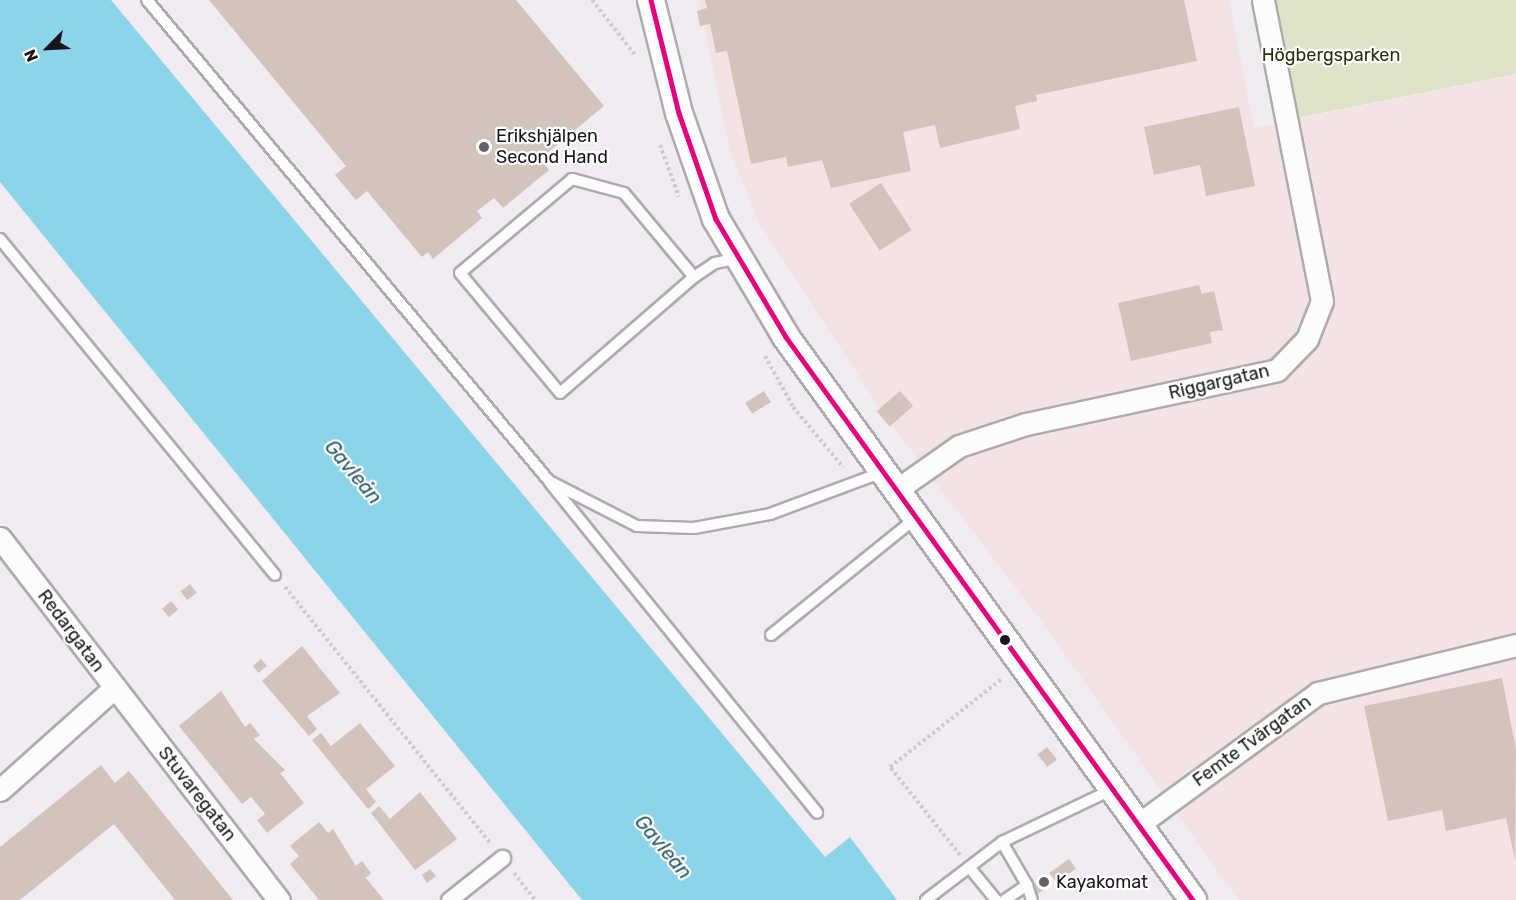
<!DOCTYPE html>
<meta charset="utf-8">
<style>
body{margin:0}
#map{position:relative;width:1516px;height:900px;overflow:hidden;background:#f1ecf2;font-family:Rubik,sans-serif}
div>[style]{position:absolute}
.industrial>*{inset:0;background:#f4e3e5}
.green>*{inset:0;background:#dee4ca}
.water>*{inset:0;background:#8cd4ea}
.building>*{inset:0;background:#d2c4bc;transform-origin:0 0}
.path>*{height:4px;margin-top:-2px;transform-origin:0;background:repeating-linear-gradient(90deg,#cdcbce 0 3px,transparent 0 6px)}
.roads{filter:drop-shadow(2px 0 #aeabaf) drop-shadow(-2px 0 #aeabaf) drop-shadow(0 2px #aeabaf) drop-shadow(0 -2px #aeabaf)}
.service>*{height:10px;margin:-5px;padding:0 5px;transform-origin:5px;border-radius:5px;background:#fdfcfd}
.pedestrian>*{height:15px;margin:-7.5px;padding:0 7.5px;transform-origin:7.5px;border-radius:7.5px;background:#fdfcfd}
.minor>*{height:21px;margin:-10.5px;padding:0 10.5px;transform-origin:10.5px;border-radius:10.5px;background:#fdfcfd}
.tertiary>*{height:26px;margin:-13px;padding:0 13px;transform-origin:13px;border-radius:13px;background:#fdfcfd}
.bus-1>*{height:4.5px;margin:-2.25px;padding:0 2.25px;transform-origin:2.25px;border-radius:2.25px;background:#e5007d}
.dots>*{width:16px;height:16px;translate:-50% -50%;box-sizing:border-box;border:3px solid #fff;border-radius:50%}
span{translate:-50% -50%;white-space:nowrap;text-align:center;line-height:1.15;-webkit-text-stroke:4.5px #fff;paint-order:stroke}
.park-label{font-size:18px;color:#28300f}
.poi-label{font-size:18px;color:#19151a}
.left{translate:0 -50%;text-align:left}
.street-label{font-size:18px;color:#19151a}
.water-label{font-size:20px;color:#2b5965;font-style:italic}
.north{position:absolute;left:18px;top:18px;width:60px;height:60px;-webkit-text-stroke:4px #fff;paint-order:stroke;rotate:246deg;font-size:16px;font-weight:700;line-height:24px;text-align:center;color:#19151a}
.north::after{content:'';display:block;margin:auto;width:21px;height:27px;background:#19151a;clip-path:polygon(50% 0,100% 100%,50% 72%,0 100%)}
</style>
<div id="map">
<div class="industrial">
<div style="clip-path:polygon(699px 0,1229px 0,1254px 128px,1516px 75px,1516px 900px,1238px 900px,1045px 626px,884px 415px,758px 221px,729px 148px)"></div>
</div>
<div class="green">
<div style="clip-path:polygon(1266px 0,1516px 0,1516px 74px,1287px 120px)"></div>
</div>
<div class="water">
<div style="clip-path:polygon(0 0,111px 0,825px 857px,850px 837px,897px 900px,582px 900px,0 182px)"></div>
</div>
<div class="building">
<div style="clip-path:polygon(209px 0,516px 0,604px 106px,540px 159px,549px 170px,503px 208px,494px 198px,477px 211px,482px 218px,433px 259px,428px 252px,422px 257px,367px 191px,356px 200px,335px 175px,346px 166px)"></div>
<div style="clip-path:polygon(705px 0,1184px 0,1197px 61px,1036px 95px,1037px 101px,1015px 106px,1020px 129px,940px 148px,935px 125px,903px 132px,911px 171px,831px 188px,822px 160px,788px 167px,786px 157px,751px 164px,727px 51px,716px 53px,710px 24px,700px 26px,697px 11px,707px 8px)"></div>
<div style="clip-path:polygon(1239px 107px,1255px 186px,1206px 196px,1200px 165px,1154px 175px,1144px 127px)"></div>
<div style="left:881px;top:183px;width:56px;height:38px;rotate:57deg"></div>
<div style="clip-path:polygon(1199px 285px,1202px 294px,1214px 291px,1223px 330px,1210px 332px,1212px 343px,1131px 361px,1118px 303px)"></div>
<div style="left:764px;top:391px;width:13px;height:22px;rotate:58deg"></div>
<div style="left:900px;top:391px;width:20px;height:31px;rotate:49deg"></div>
<div style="left:190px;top:584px;width:11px;height:12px;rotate:52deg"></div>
<div style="left:171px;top:601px;width:11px;height:12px;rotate:49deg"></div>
<div style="clip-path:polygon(302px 646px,340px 693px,307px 716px,317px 729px,309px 736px,262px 681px)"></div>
<div style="left:261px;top:659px;width:9px;height:11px;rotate:49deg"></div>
<div style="clip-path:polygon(1502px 678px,1516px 749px,1515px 860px,1506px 818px,1446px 831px,1442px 810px,1388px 821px,1364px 706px)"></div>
<div style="clip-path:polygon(221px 691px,245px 727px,250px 723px,260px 735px,254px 739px,285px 770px,280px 773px,304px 803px,267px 833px,257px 820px,265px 814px,251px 797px,242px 804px,179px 726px)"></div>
<div style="clip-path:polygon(360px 723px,395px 766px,366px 789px,376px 802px,368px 809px,312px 740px,321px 733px,331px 746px)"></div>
<div style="left:1047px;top:747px;width:16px;height:12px;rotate:52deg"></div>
<div style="clip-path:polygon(101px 765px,115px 783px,129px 771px,233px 900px,175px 900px,114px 824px,20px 900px,0 900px,0 847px)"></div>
<div style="clip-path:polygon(420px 792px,457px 839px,415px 870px,371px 813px,379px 806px,390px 819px)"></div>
<div style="clip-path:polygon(319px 822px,328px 833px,333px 829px,356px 866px,362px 861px,371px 873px,366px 878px,384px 900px,319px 900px,290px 864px,299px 856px,290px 846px)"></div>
<div style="left:1069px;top:859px;width:12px;height:24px;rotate:55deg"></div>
<div style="clip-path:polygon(430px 869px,436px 876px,427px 883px,422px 875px)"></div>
<div style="left:1041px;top:879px;width:10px;height:13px;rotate:53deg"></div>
</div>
<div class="path">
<div style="left:592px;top:0;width:71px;rotate:51.8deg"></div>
<div style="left:660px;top:145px;width:55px;rotate:69.9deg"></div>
<div style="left:765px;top:356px;width:58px;rotate:61.2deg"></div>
<div style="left:793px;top:407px;width:78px;rotate:50.2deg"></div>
<div style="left:285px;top:587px;width:329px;rotate:51.3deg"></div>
<div style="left:960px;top:855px;width:112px;rotate:-128.5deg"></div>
<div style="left:890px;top:767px;width:142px;rotate:-38.2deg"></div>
<div style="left:514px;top:873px;width:34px;rotate:52deg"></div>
</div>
<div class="roads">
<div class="service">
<div style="left:147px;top:0;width:627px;rotate:50.11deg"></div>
<div style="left:549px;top:481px;width:99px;rotate:27.1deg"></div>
<div style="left:637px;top:526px;width:57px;rotate:2deg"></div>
<div style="left:694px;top:528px;width:77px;rotate:-10.4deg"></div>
<div style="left:770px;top:514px;width:121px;rotate:-20.4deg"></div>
<div style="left:0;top:239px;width:434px;rotate:50.7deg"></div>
<div style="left:694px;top:277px;width:109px;rotate:-129.8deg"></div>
<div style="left:624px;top:193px;width:54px;rotate:-164.9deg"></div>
<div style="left:572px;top:179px;width:146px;rotate:140deg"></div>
<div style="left:460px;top:273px;width:156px;rotate:50.2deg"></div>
<div style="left:560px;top:393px;width:177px;rotate:-40.9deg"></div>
<div style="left:694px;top:277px;width:25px;rotate:-34deg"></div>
<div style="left:715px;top:263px;width:25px;rotate:-12deg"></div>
<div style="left:551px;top:484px;width:423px;rotate:51deg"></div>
<div style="left:771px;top:635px;width:186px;rotate:-38.9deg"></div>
<div style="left:1002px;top:842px;width:50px;rotate:59.8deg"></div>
<div style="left:1027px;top:885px;width:27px;rotate:146deg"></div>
<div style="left:969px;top:867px;width:43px;rotate:50.7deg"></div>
<div style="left:1027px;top:885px;width:16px;rotate:72deg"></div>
<div style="left:926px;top:900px;width:96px;rotate:-37.3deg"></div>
<div style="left:1002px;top:842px;width:123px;rotate:-25.5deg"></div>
</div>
<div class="pedestrian">
<div style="left:449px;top:900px;width:68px;rotate:-38.4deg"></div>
</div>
<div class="minor">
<div style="left:899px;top:488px;width:73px;rotate:-35deg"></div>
<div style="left:959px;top:446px;width:71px;rotate:-18.2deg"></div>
<div style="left:1026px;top:424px;width:257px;rotate:-12.1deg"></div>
<div style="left:1277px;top:370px;width:43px;rotate:-45.9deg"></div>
<div style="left:1307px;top:339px;width:41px;rotate:-68.5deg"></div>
<div style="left:1322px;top:301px;width:307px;rotate:-101.1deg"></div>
<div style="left:0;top:538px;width:457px;rotate:52.4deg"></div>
<div style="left:0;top:790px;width:153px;rotate:-41.8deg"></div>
<div style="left:1139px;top:824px;width:222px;rotate:-36.2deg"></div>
<div style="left:1318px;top:693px;width:204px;rotate:-13.6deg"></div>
</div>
<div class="tertiary">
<div style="left:651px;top:0;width:116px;rotate:76.1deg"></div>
<div style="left:679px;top:113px;width:112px;rotate:70.8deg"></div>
<div style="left:716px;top:219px;width:137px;rotate:59.3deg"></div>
<div style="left:786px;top:337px;width:695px;rotate:54.14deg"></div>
</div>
</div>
<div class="bus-1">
<div style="left:651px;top:0;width:116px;rotate:76.1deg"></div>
<div style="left:679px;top:113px;width:112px;rotate:70.8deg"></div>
<div style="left:716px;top:219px;width:137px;rotate:59.3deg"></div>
<div style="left:786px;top:337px;width:695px;rotate:54.14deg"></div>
</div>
<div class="dots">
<div style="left:484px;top:147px;background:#656066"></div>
<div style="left:1005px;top:640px;background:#19151a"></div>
<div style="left:1044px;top:882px;background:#656066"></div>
</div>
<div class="park-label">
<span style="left:1331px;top:55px">Högbergsparken</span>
</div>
<div class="poi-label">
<span class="left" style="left:496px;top:147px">Erikshjälpen<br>Second Hand</span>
<span class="left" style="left:1056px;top:882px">Kayakomat</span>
</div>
<div class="street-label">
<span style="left:1219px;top:382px;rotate:-13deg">Riggargatan</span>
<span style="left:71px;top:631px;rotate:53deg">Redargatan</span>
<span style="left:1252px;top:741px;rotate:-36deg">Femte Tvärgatan</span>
<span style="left:197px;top:794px;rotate:52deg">Stuvaregatan</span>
</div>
<div class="water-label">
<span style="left:353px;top:472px;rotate:50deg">Gavleån</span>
<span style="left:663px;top:847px;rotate:50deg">Gavleån</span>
</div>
<div class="north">N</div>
</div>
